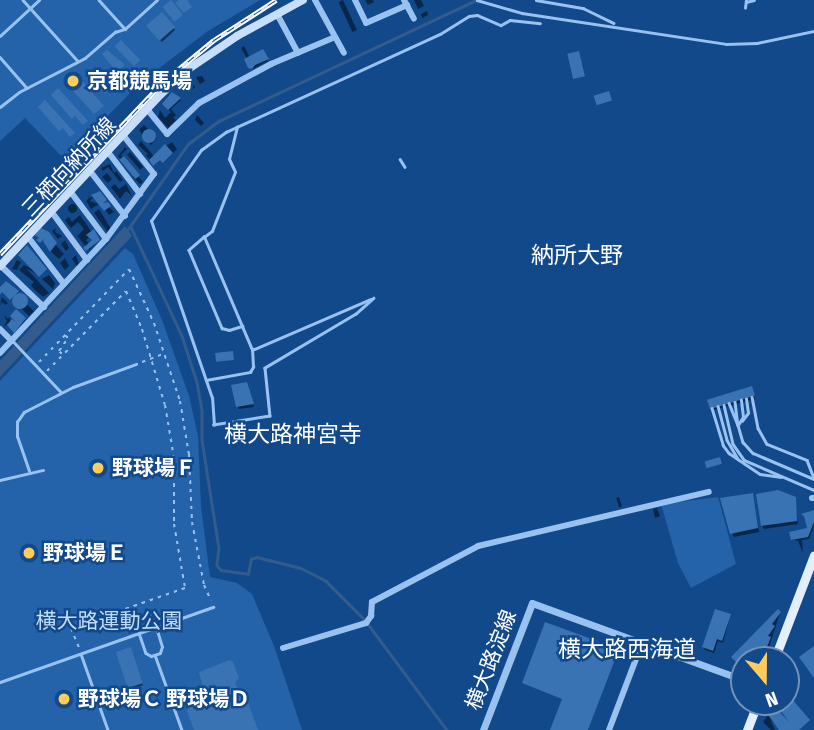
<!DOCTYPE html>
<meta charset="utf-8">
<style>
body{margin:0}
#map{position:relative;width:814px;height:730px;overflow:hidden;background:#12498b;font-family:"Fira Sans Condensed","Noto Sans JP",sans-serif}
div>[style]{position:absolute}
.green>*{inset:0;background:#2463aa}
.water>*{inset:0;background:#335c8d}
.shadow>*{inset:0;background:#0007;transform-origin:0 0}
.round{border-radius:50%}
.stream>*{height:2.5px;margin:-1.25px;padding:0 1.25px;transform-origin:1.25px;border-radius:1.25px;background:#335c8d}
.building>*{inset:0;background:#3a73b4;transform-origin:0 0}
.path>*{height:2px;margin-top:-1px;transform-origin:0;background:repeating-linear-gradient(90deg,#99c2f1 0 3.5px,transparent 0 8.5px)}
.service>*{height:2.5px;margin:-1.25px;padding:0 1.25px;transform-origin:1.25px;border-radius:1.25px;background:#99c2f1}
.minor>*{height:6px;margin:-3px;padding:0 3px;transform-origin:3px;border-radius:3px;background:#99c2f1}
.tertiary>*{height:7px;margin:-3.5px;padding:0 3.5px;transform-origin:3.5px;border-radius:3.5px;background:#99c2f1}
.secondary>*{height:8px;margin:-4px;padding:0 4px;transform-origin:4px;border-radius:4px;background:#c7dffc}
.primary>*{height:9px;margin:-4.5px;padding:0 4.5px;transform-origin:4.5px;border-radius:4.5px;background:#e3eeff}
.rail>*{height:5px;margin-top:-2.5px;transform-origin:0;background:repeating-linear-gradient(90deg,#12498b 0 8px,#fff 0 16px);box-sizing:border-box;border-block:2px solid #fff}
.service-bridge>*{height:2.5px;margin:-1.25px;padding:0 1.25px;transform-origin:1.25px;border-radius:1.25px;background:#99c2f1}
.dots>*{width:19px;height:19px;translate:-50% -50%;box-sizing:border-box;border:4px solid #12498b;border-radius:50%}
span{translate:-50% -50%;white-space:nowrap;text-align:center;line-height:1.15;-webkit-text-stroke:5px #12498b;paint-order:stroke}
.poi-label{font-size:21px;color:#fff;font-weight:700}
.left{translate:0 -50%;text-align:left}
.street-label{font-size:21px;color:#fff}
.park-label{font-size:21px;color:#bfdcfc}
.neighbourhood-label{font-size:23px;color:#fff}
.north{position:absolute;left:730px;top:646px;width:70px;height:70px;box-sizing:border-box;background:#12498b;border:2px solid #7192b9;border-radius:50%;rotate:160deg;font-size:19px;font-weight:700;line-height:28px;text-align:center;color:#fff}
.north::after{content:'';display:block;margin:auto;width:24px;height:32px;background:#ffcc59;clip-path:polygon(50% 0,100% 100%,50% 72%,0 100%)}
</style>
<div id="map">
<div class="green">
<div style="clip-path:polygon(0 0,260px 0,208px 31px,162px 66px,128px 95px,65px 160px,25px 118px,0 141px)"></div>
<div style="clip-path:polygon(125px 248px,133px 254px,162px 320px,189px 396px,198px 436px,201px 506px,210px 577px,237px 583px,252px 594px,274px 646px,302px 730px,0 730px,0 381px)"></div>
<div style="clip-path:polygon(718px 497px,736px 564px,691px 588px,678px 563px,661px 504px)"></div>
</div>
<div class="water">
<div style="clip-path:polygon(125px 226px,132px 236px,0 377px,0 361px)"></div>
</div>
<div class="shadow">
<div style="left:343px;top:0;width:33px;height:5px;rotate:65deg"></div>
<div style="clip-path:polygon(365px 0,373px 0,374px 2px,368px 5px)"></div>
<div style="clip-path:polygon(414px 0,421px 0,424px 6px,418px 9px)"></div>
<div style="clip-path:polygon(427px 11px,428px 15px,422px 18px,421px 14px)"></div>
<div style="clip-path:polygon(162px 15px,175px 30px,162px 42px,150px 29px)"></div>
<div style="clip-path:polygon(244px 46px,250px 58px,263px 51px,268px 61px,253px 69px,241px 48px)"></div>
<div style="clip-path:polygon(202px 76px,205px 81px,200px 84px,196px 77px)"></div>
<div style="left:190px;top:80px;width:9px;height:5px;rotate:54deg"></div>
<div style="clip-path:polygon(173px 95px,181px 100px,171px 109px,176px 115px,173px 118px,176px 120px,168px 128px,158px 117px,160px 110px,165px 118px,171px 112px,164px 105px)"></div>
<div style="clip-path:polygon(197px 115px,204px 123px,201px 126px,195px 120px)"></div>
<div style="clip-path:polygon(144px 125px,157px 138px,151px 145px,139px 130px)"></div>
<div style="clip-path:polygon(141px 141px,158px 161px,154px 165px,146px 155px,148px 154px,138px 145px)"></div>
<div style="clip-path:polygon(172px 142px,177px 149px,164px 163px,156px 153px)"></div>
<div style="clip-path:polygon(125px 147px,127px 149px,121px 155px,143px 182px,140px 184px,133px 177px,134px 172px,130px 171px,118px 156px)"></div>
<div style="left:130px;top:152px;width:20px;height:4px;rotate:49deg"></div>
<div style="clip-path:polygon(110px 164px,114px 173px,116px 171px,123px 180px,120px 182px,108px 167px,103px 171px,101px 168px)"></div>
<div style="clip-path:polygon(107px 173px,112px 179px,108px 183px,102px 177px)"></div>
<div style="clip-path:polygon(115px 184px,119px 189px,126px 184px,132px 196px,126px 191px,120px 199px,111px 187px)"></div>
<div style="clip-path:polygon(95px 194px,90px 201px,99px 204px,91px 209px,86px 201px,89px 198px,87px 195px,90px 198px)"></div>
<div class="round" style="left:67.5px;top:203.5px;width:9px;height:9px"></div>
<div style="clip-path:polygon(107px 205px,114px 212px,109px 215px,104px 208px)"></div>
<div style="clip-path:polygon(99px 209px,111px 229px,108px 232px,94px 213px)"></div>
<div style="clip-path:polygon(80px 215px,93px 234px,86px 240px,91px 246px,98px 241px,89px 250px,77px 236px,84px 229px,78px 222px,71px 228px,65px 220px,69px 217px,72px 222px)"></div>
<div style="clip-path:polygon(56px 228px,55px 232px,62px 236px,58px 239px,52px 231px)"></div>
<div style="clip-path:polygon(65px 240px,69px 248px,66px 251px,61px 244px)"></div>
<div style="clip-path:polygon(53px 242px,64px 254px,59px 259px,48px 249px)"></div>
<div style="clip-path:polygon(76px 255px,79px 265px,77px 266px,72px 259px)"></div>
<div style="clip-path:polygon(65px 258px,69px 266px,65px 270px,60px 263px)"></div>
<div style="clip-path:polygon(17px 260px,21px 262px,17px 270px,12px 269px)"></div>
<div style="clip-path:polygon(24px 265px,34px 270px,40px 276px,26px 268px,49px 293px,43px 297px,34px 289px,31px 285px,34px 282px,19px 270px)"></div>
<div style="clip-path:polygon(49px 275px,55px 283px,53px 289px,42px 279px)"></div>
<div style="clip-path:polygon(0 287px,25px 296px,27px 299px,24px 302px,34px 311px,29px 316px,3px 291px,0 294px)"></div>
<div style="clip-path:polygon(2px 297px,8px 303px,6px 305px,2px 302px,0 306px)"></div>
<div style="clip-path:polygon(16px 312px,25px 320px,14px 331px,8px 323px,3px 328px,7px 321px,4px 315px,8px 319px,10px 317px,11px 324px,17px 323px,13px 315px)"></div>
<div style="clip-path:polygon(248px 387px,254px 407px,239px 409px,238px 407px)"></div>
<div style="clip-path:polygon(753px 390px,755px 399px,714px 410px,712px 408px)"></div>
<div style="clip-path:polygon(752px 495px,759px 532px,734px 537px,732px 533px)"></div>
<div style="left:619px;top:497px;width:10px;height:3px;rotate:73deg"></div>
<div style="clip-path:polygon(794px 498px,798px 524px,764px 529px,762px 526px)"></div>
<div style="clip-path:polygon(657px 508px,660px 516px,655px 518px,653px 509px)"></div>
<div style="clip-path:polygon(814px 512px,814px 526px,809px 539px,802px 540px,803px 553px,798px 541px,792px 539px,809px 530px)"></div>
<div style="clip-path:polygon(780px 613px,768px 650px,760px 660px,744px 660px,744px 668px,735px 660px)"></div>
<div style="clip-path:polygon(730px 616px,723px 643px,718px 641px,714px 653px,705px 650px,704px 647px)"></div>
<div style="clip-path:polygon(618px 650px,588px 730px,552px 730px,564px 699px,524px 683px)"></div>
<div style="clip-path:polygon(132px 651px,143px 685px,132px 690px,130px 687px)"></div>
<div style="clip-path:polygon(773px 708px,794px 730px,781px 730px,770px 719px,775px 730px,771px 730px,763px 722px)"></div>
</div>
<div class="stream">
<div style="left:131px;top:227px;width:120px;rotate:64.9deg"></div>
<div style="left:182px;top:336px;width:48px;rotate:71.9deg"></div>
<div style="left:197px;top:382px;width:29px;rotate:80deg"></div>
<div style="left:202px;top:411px;width:29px;rotate:90deg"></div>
<div style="left:202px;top:440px;width:109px;rotate:81.1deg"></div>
<div style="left:219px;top:548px;width:17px;rotate:97deg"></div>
<div style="left:217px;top:565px;width:6px;rotate:51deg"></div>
<div style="left:221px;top:570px;width:27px;rotate:8deg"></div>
<div style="left:248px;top:574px;width:15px;rotate:-79deg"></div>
<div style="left:251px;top:559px;width:6px;rotate:-18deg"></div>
<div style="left:257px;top:557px;width:45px;rotate:14deg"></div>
<div style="left:301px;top:568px;width:28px;rotate:27deg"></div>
<div style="left:326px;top:581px;width:55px;rotate:45deg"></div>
<div style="left:365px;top:620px;width:137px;rotate:53.3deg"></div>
<div style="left:126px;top:232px;width:108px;rotate:-54.8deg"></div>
<div style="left:188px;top:144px;width:39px;rotate:-37deg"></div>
<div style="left:219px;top:121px;width:284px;rotate:-25.2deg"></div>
</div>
<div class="building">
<div style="left:171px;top:0;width:19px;height:11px;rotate:51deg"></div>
<div style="clip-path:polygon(179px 0,187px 0,192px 7px,184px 13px,175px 3px)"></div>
<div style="left:162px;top:12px;width:20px;height:21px;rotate:49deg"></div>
<div style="left:121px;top:40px;width:28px;height:9px;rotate:46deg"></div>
<div style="clip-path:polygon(263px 49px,269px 59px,255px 65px,252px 69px,248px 68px,244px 59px)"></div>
<div style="clip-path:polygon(107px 50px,125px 65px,117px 72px,102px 54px)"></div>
<div style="left:579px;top:51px;width:26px;height:12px;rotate:77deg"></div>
<div style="left:96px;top:68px;width:25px;height:11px;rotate:48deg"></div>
<div style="clip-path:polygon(75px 73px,104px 106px,94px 114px,65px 82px,69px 75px)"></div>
<div style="clip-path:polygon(58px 88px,88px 121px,83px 125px,75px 116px,72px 119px,51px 95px)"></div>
<div style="left:609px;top:91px;width:10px;height:16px;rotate:73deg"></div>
<div style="clip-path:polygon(172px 92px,181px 98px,168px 110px,162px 104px)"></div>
<div style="clip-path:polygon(45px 100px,75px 133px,70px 137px,63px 128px,59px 131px,38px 107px)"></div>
<div class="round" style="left:142px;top:129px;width:14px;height:14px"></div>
<div style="clip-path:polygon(165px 144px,173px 153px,163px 163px,160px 160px,153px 166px,149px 160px)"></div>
<div style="left:124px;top:156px;width:25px;height:6px;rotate:50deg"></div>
<div style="clip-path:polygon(100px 191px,107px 200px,103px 203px,108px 202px,111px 206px,104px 211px,91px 195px)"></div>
<div style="clip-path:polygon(41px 228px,49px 232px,57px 243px,50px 252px,43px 241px,46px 237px,40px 243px,36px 240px,39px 238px,35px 235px)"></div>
<div style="clip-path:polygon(94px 229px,100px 240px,86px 251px,83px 248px,92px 240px,86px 235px)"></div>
<div style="clip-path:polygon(27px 245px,47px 269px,39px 277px,18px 255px)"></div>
<div style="clip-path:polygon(6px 281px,19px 291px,10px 300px,2px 292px,0 295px,0 287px)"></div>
<div class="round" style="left:12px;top:293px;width:16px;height:16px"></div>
<div style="clip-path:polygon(16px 309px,26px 318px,14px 333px,7px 325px,12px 319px,17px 323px,10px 316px)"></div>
<div style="left:233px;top:351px;width:9px;height:18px;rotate:84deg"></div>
<div style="clip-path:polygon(247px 382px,254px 404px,236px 407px,231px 385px)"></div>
<div style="left:752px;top:386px;width:10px;height:47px;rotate:73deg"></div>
<div style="left:720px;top:457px;width:7px;height:16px;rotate:74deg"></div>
<div style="clip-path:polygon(778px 490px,796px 497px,797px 521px,761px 526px,756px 494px)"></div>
<div style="clip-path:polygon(753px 493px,758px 528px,730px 534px,720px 498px)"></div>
<div style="clip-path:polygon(814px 510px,814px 522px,808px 537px,791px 540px,789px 532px,807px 528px,804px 516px,801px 514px)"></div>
<div style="clip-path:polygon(715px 609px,731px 614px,722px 641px,717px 639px,713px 651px,702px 647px)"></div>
<div style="clip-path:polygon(778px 609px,781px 612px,772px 624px,775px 626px,768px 636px,771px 637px,767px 647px,759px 655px,763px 660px,744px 660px,744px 670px,731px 657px)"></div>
<div style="clip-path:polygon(545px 622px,619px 649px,588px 730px,550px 730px,562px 699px,522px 683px)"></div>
<div style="clip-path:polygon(814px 646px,814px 678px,799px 657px)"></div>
<div style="left:131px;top:647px;width:38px;height:16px;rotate:72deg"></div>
<div style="clip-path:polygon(230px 660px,233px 662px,239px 678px,235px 683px,238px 689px,244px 691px,258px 730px,194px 730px,187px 711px,190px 706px,213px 698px,211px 691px,204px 691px,199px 672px)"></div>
<div style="clip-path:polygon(792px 699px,810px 720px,799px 730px,779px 730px,766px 712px,773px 705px,790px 723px,780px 710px)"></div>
</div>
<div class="path">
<div style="left:62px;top:354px;width:4px;rotate:-135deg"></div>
<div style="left:59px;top:351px;width:16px;rotate:-55deg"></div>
<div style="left:68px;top:338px;width:4px;rotate:-135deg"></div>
<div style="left:39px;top:362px;width:129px;rotate:-45.9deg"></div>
<div style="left:129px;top:269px;width:60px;rotate:65.2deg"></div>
<div style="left:154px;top:323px;width:82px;rotate:71.6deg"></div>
<div style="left:180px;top:401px;width:55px;rotate:80.5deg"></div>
<div style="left:189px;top:455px;width:67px;rotate:87.4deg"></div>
<div style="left:192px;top:522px;width:64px;rotate:79.2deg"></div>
<div style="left:204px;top:585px;width:17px;rotate:66deg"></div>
<div style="left:142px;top:362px;width:22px;rotate:-21deg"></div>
<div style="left:47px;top:371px;width:112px;rotate:-45.4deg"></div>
<div style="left:126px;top:291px;width:41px;rotate:67.2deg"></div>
<div style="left:142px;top:329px;width:79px;rotate:73.2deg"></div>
<div style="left:165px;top:405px;width:54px;rotate:80.4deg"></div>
<div style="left:174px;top:458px;width:66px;rotate:90deg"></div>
<div style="left:174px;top:524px;width:65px;rotate:80.2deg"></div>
<div style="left:185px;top:588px;width:121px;rotate:160.7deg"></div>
<div style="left:71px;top:628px;width:22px;rotate:68deg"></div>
</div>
<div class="service">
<div style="left:23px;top:0;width:82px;rotate:48deg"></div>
<div style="left:99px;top:0;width:39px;rotate:48deg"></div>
<div style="left:125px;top:29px;width:43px;rotate:-42.2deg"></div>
<div style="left:477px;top:0;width:47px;rotate:16.1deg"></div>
<div style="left:522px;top:13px;width:206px;rotate:8.6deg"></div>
<div style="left:726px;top:44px;width:31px;rotate:-2deg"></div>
<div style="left:757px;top:43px;width:58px;rotate:-11.9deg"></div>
<div style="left:536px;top:0;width:48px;rotate:9.7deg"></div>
<div style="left:583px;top:8px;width:34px;rotate:26deg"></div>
<div style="left:746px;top:2px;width:8px;rotate:-14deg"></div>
<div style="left:745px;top:8px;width:8px;rotate:-83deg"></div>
<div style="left:0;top:36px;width:53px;rotate:-42.7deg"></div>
<div style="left:0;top:57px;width:41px;rotate:48.9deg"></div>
<div style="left:0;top:107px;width:24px;rotate:-38deg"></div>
<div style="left:19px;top:92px;width:74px;rotate:-27.3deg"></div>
<div style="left:85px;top:58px;width:40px;rotate:-41deg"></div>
<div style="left:115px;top:32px;width:10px;rotate:-17deg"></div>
<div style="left:400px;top:159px;width:9px;rotate:58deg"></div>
<div style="left:204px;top:237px;width:20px;rotate:139deg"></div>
<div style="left:189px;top:250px;width:85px;rotate:67.1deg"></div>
<div style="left:222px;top:328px;width:7px;rotate:16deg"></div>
<div style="left:229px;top:330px;width:14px;rotate:-17deg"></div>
<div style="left:374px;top:298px;width:24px;rotate:138deg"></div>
<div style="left:356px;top:314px;width:106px;rotate:149.3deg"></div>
<div style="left:265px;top:368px;width:48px;rotate:84.1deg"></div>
<div style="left:270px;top:416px;width:57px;rotate:170.9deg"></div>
<div style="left:214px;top:425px;width:27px;rotate:-94deg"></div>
<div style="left:212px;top:398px;width:187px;rotate:-109deg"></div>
<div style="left:151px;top:221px;width:87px;rotate:-54.8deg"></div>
<div style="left:201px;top:150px;width:31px;rotate:-36deg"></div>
<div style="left:226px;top:132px;width:235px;rotate:-24.6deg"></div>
<div style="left:440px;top:34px;width:34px;rotate:-32deg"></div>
<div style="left:469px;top:16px;width:8px;rotate:-7deg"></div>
<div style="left:477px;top:15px;width:26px;rotate:23deg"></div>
<div style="left:501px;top:25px;width:10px;rotate:-29deg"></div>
<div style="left:510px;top:20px;width:30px;rotate:6deg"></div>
<div style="left:13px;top:341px;width:70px;rotate:46.7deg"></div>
<div style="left:252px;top:350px;width:129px;rotate:-23.2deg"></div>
<div style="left:206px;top:380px;width:45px;rotate:-10.3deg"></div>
<div style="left:250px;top:372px;width:6px;rotate:-59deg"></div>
<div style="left:253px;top:367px;width:17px;rotate:-93deg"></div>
<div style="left:252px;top:350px;width:123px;rotate:-113deg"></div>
<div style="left:204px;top:237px;width:10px;rotate:-37deg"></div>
<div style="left:212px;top:231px;width:63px;rotate:-68.7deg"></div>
<div style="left:235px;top:172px;width:14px;rotate:-115deg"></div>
<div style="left:229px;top:159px;width:33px;rotate:-76deg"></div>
<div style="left:752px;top:397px;width:32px;rotate:79deg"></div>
<div style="left:758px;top:428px;width:18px;rotate:61deg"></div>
<div style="left:767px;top:444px;width:43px;rotate:21.8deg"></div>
<div style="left:807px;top:460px;width:19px;rotate:69deg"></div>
<div style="left:735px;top:402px;width:23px;rotate:83deg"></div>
<div style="left:729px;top:403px;width:24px;rotate:68deg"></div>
<div style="left:724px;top:405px;width:40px;rotate:77deg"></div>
<div style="left:733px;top:444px;width:19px;rotate:55deg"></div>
<div style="left:744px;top:460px;width:76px;rotate:23.2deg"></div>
<div style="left:718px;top:406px;width:35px;rotate:75deg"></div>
<div style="left:727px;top:440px;width:22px;rotate:60deg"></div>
<div style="left:712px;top:408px;width:39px;rotate:73deg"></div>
<div style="left:723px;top:445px;width:10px;rotate:53deg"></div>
<div style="left:729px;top:453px;width:37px;rotate:34deg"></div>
<div style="left:760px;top:474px;width:21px;rotate:8deg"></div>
<div style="left:742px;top:421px;width:10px;rotate:-53deg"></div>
<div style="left:748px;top:413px;width:14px;rotate:-98deg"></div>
<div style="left:738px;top:425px;width:9px;rotate:-58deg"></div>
<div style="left:743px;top:417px;width:17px;rotate:-97deg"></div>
<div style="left:29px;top:471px;width:36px;rotate:-109deg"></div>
<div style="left:17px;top:437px;width:15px;rotate:-90deg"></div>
<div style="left:17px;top:422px;width:12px;rotate:-55deg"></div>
<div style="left:24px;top:412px;width:55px;rotate:-27deg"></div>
<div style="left:73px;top:387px;width:67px;rotate:-20.1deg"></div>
<div style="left:0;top:480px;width:44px;rotate:-13.1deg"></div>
<div style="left:139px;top:633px;width:21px;rotate:71deg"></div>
<div style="left:146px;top:653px;width:6px;rotate:31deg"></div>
<div style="left:151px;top:656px;width:9px;rotate:-18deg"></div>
<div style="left:160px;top:653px;width:6px;rotate:-72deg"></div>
<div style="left:162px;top:647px;width:21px;rotate:-107deg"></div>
<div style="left:81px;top:654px;width:81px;rotate:70.4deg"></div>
<div style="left:155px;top:655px;width:80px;rotate:70.2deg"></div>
<div style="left:0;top:682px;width:226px;rotate:-19.4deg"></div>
</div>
<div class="minor">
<div style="left:315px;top:0;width:60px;rotate:61.3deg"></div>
<div style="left:355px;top:0;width:25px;rotate:64deg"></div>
<div style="left:366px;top:23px;width:45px;rotate:-23.7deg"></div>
<div style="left:404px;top:0;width:21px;rotate:62deg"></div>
<div style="left:277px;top:14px;width:44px;rotate:61.7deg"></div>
<div style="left:147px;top:109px;width:32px;rotate:51deg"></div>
<div style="left:167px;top:134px;width:45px;rotate:-44.1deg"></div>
<div style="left:199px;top:103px;width:82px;rotate:-28.4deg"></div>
<div style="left:271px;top:64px;width:69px;rotate:-22.9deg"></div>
<div style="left:108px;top:152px;width:53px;rotate:52.7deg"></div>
<div style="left:90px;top:171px;width:57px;rotate:52.1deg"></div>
<div style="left:70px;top:191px;width:60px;rotate:53.1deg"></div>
<div style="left:51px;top:211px;width:61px;rotate:53.7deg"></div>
<div style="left:28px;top:237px;width:59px;rotate:52.5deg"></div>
<div style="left:0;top:265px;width:61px;rotate:43.7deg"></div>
<div style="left:0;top:329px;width:17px;rotate:45deg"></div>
<div style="left:0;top:353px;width:156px;rotate:-47.1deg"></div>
<div style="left:106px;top:239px;width:81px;rotate:-53.6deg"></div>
<div style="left:154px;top:174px;width:50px;rotate:-128.5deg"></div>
<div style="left:812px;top:498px;width:2px"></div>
<div style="left:283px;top:648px;width:87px;rotate:-16.8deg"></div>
<div style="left:366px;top:623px;width:9px;rotate:-54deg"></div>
<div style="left:371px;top:616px;width:14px;rotate:-86deg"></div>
<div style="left:372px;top:602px;width:120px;rotate:-27.8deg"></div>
<div style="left:478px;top:546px;width:237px;rotate:-13.2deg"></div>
<div style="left:609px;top:730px;width:93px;rotate:-69.2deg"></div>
</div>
<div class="tertiary">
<div style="left:483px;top:730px;width:136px;rotate:-68.9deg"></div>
<div style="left:532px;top:603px;width:226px;rotate:20deg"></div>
</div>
<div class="secondary">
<div style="left:0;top:266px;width:236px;rotate:-46.9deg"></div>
<div style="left:161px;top:94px;width:39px;rotate:-42deg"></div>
<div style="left:190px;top:68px;width:57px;rotate:-34.2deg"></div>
<div style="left:237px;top:36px;width:75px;rotate:-28.6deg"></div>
</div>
<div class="primary">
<div style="left:774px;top:660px;width:112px;rotate:-69.1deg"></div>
<div style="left:747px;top:730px;width:30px;rotate:-69deg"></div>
</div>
<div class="rail">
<div style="left:0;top:254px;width:237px;rotate:-46.5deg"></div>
<div style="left:163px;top:82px;width:66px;rotate:-39.5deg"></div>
<div style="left:214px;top:40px;width:74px;rotate:-32.8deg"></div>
</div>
<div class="service-bridge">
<div style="left:738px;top:425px;width:18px;rotate:74deg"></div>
<div style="left:743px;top:442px;width:15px;rotate:48deg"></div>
<div style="left:753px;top:453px;width:66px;rotate:23.1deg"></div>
</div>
<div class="dots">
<div style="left:73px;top:81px;background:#ffcc59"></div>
<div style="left:98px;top:468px;background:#ffcc59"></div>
<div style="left:29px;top:553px;background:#ffcc59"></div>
<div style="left:64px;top:699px;background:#ffcc59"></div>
</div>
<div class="poi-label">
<span class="left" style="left:87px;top:81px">京都競馬場</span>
<span class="left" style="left:112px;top:468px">野球場Ｆ</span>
<span class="left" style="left:43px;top:553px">野球場Ｅ</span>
<span class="left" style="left:78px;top:699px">野球場Ｃ 野球場Ｄ</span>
</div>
<div class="street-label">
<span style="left:69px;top:167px;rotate:-47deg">三栖向納所線</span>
<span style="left:491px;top:660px;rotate:-69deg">横大路淀線</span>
</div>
<div class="park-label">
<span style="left:109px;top:621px">横大路運動公園</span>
</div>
<div class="neighbourhood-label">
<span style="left:577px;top:255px">納所大野</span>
<span style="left:293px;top:434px">横大路神宮寺</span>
<span style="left:627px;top:649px">横大路西海道</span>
</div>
<div class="north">N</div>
</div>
